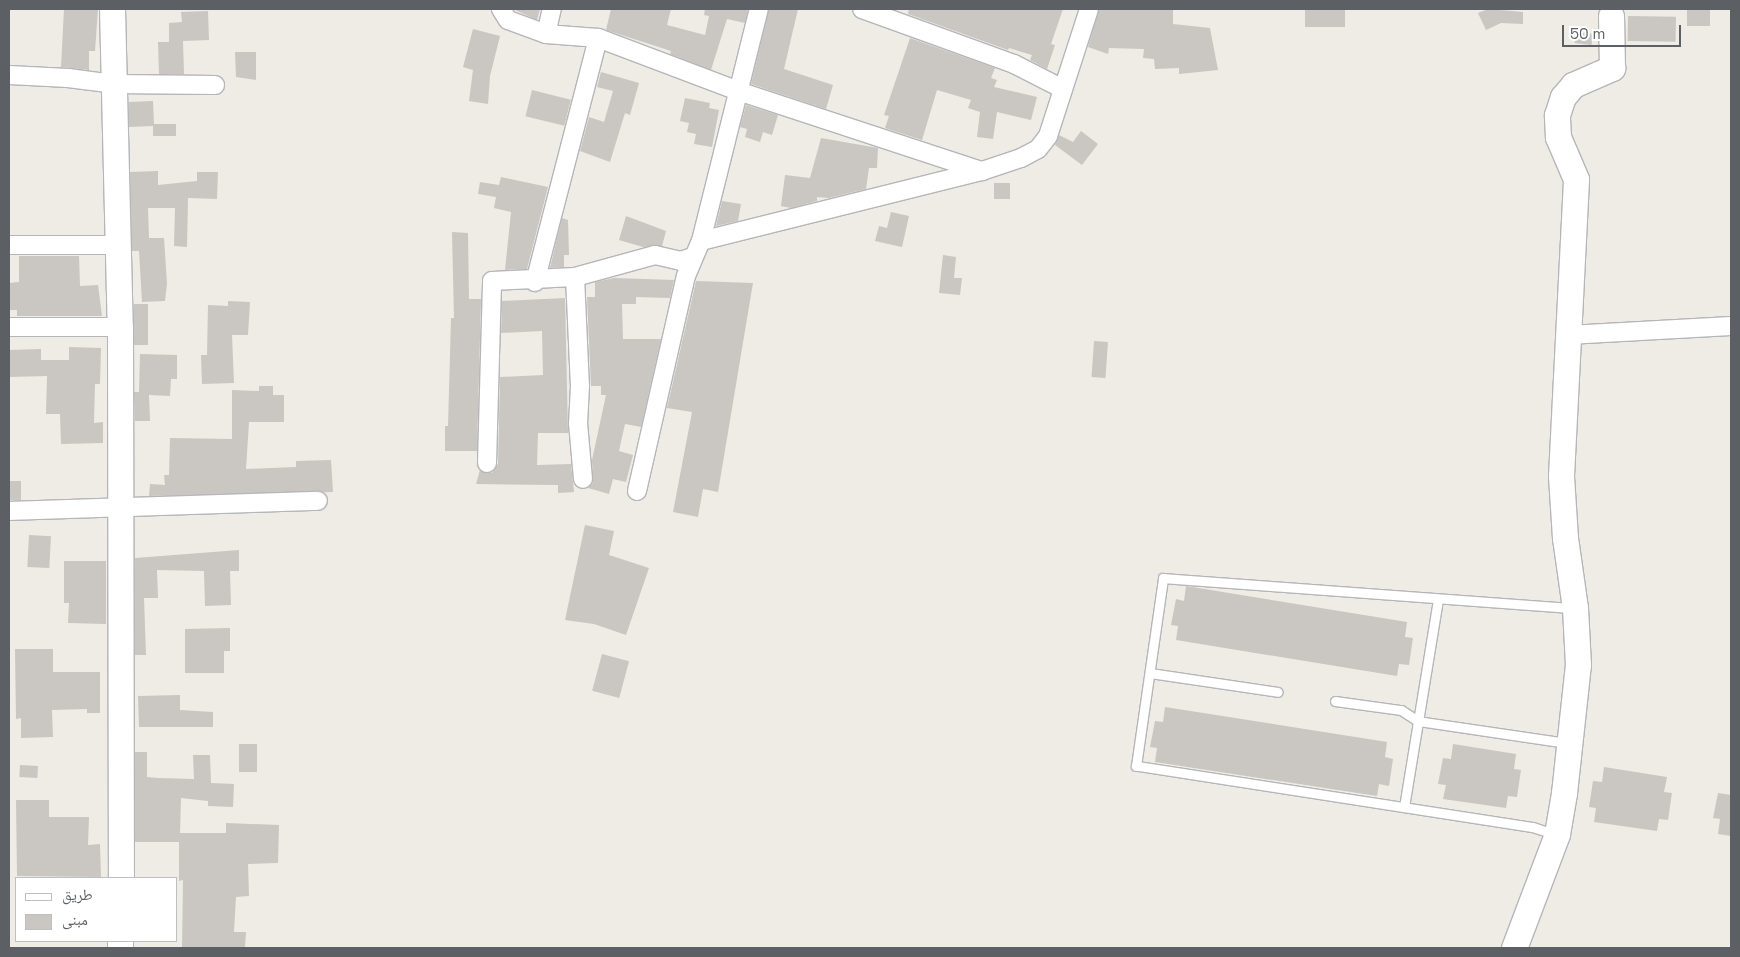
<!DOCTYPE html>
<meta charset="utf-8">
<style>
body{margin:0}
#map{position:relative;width:1740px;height:957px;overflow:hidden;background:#eeece4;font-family:"Space Grotesk","Noto Naskh Arabic",sans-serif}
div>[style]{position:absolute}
.building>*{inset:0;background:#cac6c1;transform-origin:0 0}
.roads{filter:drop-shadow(1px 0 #b4b6ba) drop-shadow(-1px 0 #b4b6ba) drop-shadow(0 1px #b4b6ba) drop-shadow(0 -1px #b4b6ba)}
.lane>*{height:9px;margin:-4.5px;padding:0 4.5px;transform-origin:4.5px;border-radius:4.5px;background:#fff}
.street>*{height:18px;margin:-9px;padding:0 9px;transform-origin:9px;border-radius:9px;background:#fff}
.secondary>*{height:25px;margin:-12.5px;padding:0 12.5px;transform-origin:12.5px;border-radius:12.5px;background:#fff}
span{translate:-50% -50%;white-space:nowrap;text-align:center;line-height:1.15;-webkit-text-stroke:4px #fff;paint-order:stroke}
.frame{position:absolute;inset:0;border:10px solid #5c5f64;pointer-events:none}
.legend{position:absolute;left:15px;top:877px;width:162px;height:65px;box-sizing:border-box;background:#fff;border:1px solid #bebfc1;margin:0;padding:6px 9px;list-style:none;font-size:15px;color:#5c5f64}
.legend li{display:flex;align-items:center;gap:10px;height:25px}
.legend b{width:25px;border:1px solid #bebfc1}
.scale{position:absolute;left:1562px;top:25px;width:119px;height:22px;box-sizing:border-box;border:2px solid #5c5f64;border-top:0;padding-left:6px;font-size:15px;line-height:18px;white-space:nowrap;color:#5c5f64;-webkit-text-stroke:4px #fff;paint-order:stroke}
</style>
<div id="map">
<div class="building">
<div style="clip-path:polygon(64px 9px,98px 9px,95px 51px,89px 51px,89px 70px,61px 67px)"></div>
<div style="clip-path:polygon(513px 9px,540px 9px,537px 20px)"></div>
<div style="clip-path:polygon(611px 9px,671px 9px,667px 25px,705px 35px,709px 16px,704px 15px,705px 9px,748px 9px,745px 23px,727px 19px,711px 70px,670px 54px,671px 51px,606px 30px)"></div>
<div style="clip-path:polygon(769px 9px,798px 9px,784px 69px,833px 85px,826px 109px,751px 84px)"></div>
<div style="clip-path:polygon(909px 9px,1063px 9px,1051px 44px,1055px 45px,1047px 69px,1030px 60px,1032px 55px,1009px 48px,1008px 50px,908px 14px)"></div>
<div style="clip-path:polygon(1099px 9px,1173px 9px,1173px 24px,1210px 28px,1218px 70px,1179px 74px,1179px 68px,1155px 69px,1154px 59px,1143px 58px,1144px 49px,1109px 48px,1108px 54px,1088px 47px)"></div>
<div style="left:1305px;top:9px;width:40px;height:18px"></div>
<div style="clip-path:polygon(1488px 9px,1523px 12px,1523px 24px,1501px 23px,1486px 30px,1478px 13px)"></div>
<div style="left:1687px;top:9px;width:23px;height:17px"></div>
<div style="clip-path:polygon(208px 11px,209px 40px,183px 41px,184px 74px,159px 74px,158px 42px,169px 42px,169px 23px,182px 22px,181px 12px)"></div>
<div style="left:1628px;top:16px;width:48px;height:25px;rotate:1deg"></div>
<div style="clip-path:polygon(473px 29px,500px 36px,490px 76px,488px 104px,469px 101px,473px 70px,463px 67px)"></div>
<div style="left:1576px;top:32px;width:17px;height:11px;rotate:7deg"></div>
<div style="clip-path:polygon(910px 38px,995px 68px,991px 78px,997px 80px,994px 87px,1037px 97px,1031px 120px,997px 112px,993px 139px,977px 137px,980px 112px,968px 108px,971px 100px,937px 90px,922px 140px,885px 128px,889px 116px,884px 115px)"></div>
<div style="clip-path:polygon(235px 52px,256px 52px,256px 80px,236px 77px)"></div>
<div style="clip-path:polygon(601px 72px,639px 83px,630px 115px,625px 113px,610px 162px,580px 151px,589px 117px,604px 122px,613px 91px,597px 87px)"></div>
<div style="left:532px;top:90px;width:40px;height:27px;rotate:14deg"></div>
<div style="clip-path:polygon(685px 98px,710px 103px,709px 108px,719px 110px,712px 147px,694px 144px,696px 134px,687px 132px,689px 123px,680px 121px)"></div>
<div style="clip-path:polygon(153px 101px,154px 124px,176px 124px,176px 136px,153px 136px,153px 126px,129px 127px,129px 102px)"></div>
<div style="clip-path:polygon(746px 105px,778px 115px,772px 135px,763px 132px,760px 142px,745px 137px,747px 129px,740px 127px)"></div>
<div style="clip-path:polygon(1081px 131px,1098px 144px,1082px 165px,1055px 145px,1059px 135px,1073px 142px)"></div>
<div style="clip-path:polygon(821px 138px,878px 148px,877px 168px,869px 168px,866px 189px,829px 198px,817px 197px,817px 201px,791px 208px,781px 206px,785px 175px,810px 178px)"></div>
<div style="clip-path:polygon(158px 171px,158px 185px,197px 181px,197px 172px,218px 172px,217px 199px,188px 198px,187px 247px,174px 246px,175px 208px,148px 208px,149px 238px,164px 238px,167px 284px,165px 301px,142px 302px,139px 251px,132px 251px,130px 172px)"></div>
<div style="clip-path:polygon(501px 177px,548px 187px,527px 269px,505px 270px,511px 212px,494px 208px,496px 197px,478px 194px,480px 182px,499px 185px)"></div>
<div style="left:994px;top:183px;width:16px;height:16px"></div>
<div style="clip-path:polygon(722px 201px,741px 204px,738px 221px,716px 226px)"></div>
<div style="clip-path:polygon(891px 212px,909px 216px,902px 247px,875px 241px,879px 226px,887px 228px)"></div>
<div style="clip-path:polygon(626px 216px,666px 231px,662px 246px,643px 247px,619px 240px)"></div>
<div style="clip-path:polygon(562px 218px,568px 220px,569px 255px,564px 255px,564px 267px,550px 268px)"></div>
<div style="clip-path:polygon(452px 232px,468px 233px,469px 299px,481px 299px,477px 451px,445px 451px,445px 426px,448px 426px,451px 318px,454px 318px)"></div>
<div style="clip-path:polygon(943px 255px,956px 257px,954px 278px,962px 278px,960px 295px,939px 293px)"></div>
<div style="clip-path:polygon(19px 256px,79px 256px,80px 286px,98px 285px,102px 316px,17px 316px,17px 310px,10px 310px,9px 283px,19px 282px)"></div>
<div style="clip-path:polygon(614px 278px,674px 280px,670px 298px,636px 297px,636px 304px,622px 304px,623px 339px,661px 339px,641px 427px,625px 424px,619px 451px,633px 455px,626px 482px,613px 479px,609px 494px,588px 488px,593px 483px,592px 460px,606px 395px,601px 395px,601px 386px,591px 386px,587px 297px,595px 297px,595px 282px)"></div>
<div style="clip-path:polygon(696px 281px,753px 283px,718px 492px,703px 489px,698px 517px,673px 512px,692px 412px,667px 408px)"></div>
<div style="clip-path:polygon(565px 298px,568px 433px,538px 433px,537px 465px,571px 464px,574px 492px,558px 493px,558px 485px,476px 484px,480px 470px,492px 473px,498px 464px,500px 377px,543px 375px,542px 331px,501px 333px,502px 301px)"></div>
<div style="clip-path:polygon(228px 301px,250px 302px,248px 335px,232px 335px,234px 383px,202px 384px,201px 355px,207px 355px,208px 305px,228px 306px)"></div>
<div style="left:134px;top:304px;width:14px;height:41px"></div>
<div style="left:1094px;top:341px;width:14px;height:36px;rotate:4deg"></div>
<div style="clip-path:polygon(69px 347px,101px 348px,100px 384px,95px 384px,94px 423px,103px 422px,103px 443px,61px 444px,60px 414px,46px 414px,47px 376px,9px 377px,9px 350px,41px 349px,41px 360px,69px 360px)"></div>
<div style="clip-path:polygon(140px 354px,177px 355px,177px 379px,171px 379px,170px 396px,149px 395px,150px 421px,135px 421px,134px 392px,139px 392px)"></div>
<div style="clip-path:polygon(259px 386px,273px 386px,273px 395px,284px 395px,284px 422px,249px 422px,246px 469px,296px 467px,296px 461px,331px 460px,333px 492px,149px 496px,150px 484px,165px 485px,164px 475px,169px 475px,170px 438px,232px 439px,232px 390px,259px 391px)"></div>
<div style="left:9px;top:481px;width:12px;height:19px"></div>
<div style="clip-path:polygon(585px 525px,614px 531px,609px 555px,649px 568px,626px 635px,594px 624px,565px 620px)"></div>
<div style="left:29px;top:535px;width:22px;height:32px;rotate:3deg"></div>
<div style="clip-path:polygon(239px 550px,239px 571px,230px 571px,231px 605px,205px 606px,204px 571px,157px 570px,158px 598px,144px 598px,146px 655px,135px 655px,135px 558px)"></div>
<div style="clip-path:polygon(64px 561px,106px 561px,106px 624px,68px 623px,69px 603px,64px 603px)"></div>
<div style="clip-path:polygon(1186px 586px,1407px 622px,1405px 637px,1413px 638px,1409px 665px,1399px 664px,1397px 676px,1176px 640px,1178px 626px,1171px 625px,1176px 599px,1184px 601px)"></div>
<div style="clip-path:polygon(230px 628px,230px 651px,224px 651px,224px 673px,185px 673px,185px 629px)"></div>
<div style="clip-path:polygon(15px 649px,53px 649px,53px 672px,100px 672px,100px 713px,87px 713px,87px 709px,52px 710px,53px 737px,21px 738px,21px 718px,16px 719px)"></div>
<div style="left:602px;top:654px;width:28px;height:38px;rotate:15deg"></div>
<div style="clip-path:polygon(180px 695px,180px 710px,213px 712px,213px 727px,139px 727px,138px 696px)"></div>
<div style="clip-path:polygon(1165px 707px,1387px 742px,1385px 757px,1393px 759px,1389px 786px,1379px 784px,1377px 796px,1155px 762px,1157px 748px,1150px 747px,1155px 721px,1163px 722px)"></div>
<div style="left:239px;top:744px;width:18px;height:28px"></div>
<div style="clip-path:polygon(1453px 744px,1516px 754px,1514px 769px,1521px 770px,1517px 797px,1508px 796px,1506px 808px,1443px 799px,1446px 785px,1438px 784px,1443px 758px,1451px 759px)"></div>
<div style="clip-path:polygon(135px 752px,147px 752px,147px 777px,158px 778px,194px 779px,193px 755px,210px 755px,211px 783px,234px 784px,233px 807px,208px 806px,208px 801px,181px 798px,180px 833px,226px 833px,226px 823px,279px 825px,278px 863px,248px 864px,249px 896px,236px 897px,234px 932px,246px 932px,245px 947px,182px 948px,183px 880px,179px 881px,179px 842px,135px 842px)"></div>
<div style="left:20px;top:765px;width:18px;height:12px;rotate:3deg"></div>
<div style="clip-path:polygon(1604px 767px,1667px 777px,1664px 792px,1672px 793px,1668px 820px,1659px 819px,1657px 831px,1594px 822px,1596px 808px,1589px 807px,1593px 781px,1602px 782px)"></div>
<div style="clip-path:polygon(1718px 793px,1731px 795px,1731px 836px,1718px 834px,1720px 819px,1713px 818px)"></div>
<div style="clip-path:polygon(16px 800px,49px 800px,49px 817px,89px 817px,88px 845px,100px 844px,101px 877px,17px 876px)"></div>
</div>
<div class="roads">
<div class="lane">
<div style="left:1150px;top:673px;width:129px;rotate:8.4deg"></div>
<div style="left:1335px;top:701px;width:67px;rotate:7.8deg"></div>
<div style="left:1401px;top:710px;width:20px;rotate:33deg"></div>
<div style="left:1418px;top:721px;width:151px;rotate:8.4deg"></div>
<div style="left:1404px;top:807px;width:210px;rotate:-80.7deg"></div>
<div style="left:1554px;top:834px;width:23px;rotate:-162deg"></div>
<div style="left:1532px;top:827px;width:401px;rotate:-171.2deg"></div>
<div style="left:1136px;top:766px;width:190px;rotate:-81.8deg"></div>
<div style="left:1163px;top:578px;width:411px;rotate:4.2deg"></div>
</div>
<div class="street">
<div style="left:501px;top:9px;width:13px;rotate:58deg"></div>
<div style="left:508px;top:20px;width:40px;rotate:20.2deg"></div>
<div style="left:546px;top:34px;width:52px;rotate:4.4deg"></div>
<div style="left:598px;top:38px;width:150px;rotate:20.7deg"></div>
<div style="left:738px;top:91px;width:257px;rotate:18.2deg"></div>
<div style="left:862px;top:9px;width:162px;rotate:19.9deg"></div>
<div style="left:1014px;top:64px;width:55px;rotate:27deg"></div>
<div style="left:546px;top:34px;width:26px;rotate:-77deg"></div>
<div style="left:9px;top:75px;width:59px;rotate:2.9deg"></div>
<div style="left:68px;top:78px;width:46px;rotate:7.4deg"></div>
<div style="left:114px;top:84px;width:101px;rotate:0.6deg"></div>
<div style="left:701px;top:241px;width:290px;rotate:-14deg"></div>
<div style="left:982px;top:171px;width:41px;rotate:-18.4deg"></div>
<div style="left:1021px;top:158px;width:19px;rotate:-28deg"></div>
<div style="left:1038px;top:149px;width:16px;rotate:-52deg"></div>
<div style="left:1048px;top:136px;width:133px;rotate:-72.1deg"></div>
<div style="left:9px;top:245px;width:107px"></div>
<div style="left:575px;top:277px;width:109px;rotate:87.4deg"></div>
<div style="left:580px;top:386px;width:37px;rotate:93deg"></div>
<div style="left:578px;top:423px;width:56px;rotate:84.9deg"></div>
<div style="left:535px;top:282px;width:252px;rotate:-75.5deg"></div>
<div style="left:9px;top:327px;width:111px"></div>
<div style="left:1568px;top:335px;width:163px;rotate:-3.2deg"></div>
<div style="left:487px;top:463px;width:182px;rotate:-88.4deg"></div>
<div style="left:492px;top:281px;width:83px;rotate:-2.8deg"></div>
<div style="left:575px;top:277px;width:83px;rotate:-15.4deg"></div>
<div style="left:655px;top:255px;width:27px;rotate:13deg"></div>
<div style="left:681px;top:261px;width:12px;rotate:-20deg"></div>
<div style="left:637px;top:491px;width:221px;rotate:-77.2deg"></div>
<div style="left:686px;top:276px;width:38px;rotate:-67deg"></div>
<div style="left:701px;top:241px;width:239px;rotate:-76deg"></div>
<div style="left:9px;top:511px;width:309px;rotate:-1.9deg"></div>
</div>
<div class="secondary">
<div style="left:112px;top:9px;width:318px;rotate:88.6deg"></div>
<div style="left:120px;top:327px;width:551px;rotate:89.9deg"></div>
<div style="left:120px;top:948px;width:7px;rotate:-90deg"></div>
<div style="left:1514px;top:948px;width:122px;rotate:-69.3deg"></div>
<div style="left:1557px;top:834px;width:42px;rotate:-80.3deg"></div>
<div style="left:1564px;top:793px;width:129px;rotate:-83.8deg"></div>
<div style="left:1578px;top:665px;width:57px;rotate:-93deg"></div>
<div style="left:1575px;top:608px;width:71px;rotate:-98.1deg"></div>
<div style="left:1565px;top:538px;width:62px;rotate:-93.7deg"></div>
<div style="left:1561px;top:476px;width:297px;rotate:-87.1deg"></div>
<div style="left:1576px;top:179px;width:46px;rotate:-113.2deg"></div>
<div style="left:1558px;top:137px;width:22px;rotate:-93deg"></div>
<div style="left:1557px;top:115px;width:19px;rotate:-72deg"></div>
<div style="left:1563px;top:97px;width:16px;rotate:-50deg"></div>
<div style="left:1573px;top:85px;width:43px;rotate:-23.6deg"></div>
<div style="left:1612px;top:68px;width:52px;rotate:-91.1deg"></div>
</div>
</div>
<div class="frame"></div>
<ul class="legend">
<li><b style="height:6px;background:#fff"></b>طريق</li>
<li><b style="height:14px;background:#cac6c1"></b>مبنى</li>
</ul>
<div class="scale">50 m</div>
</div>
